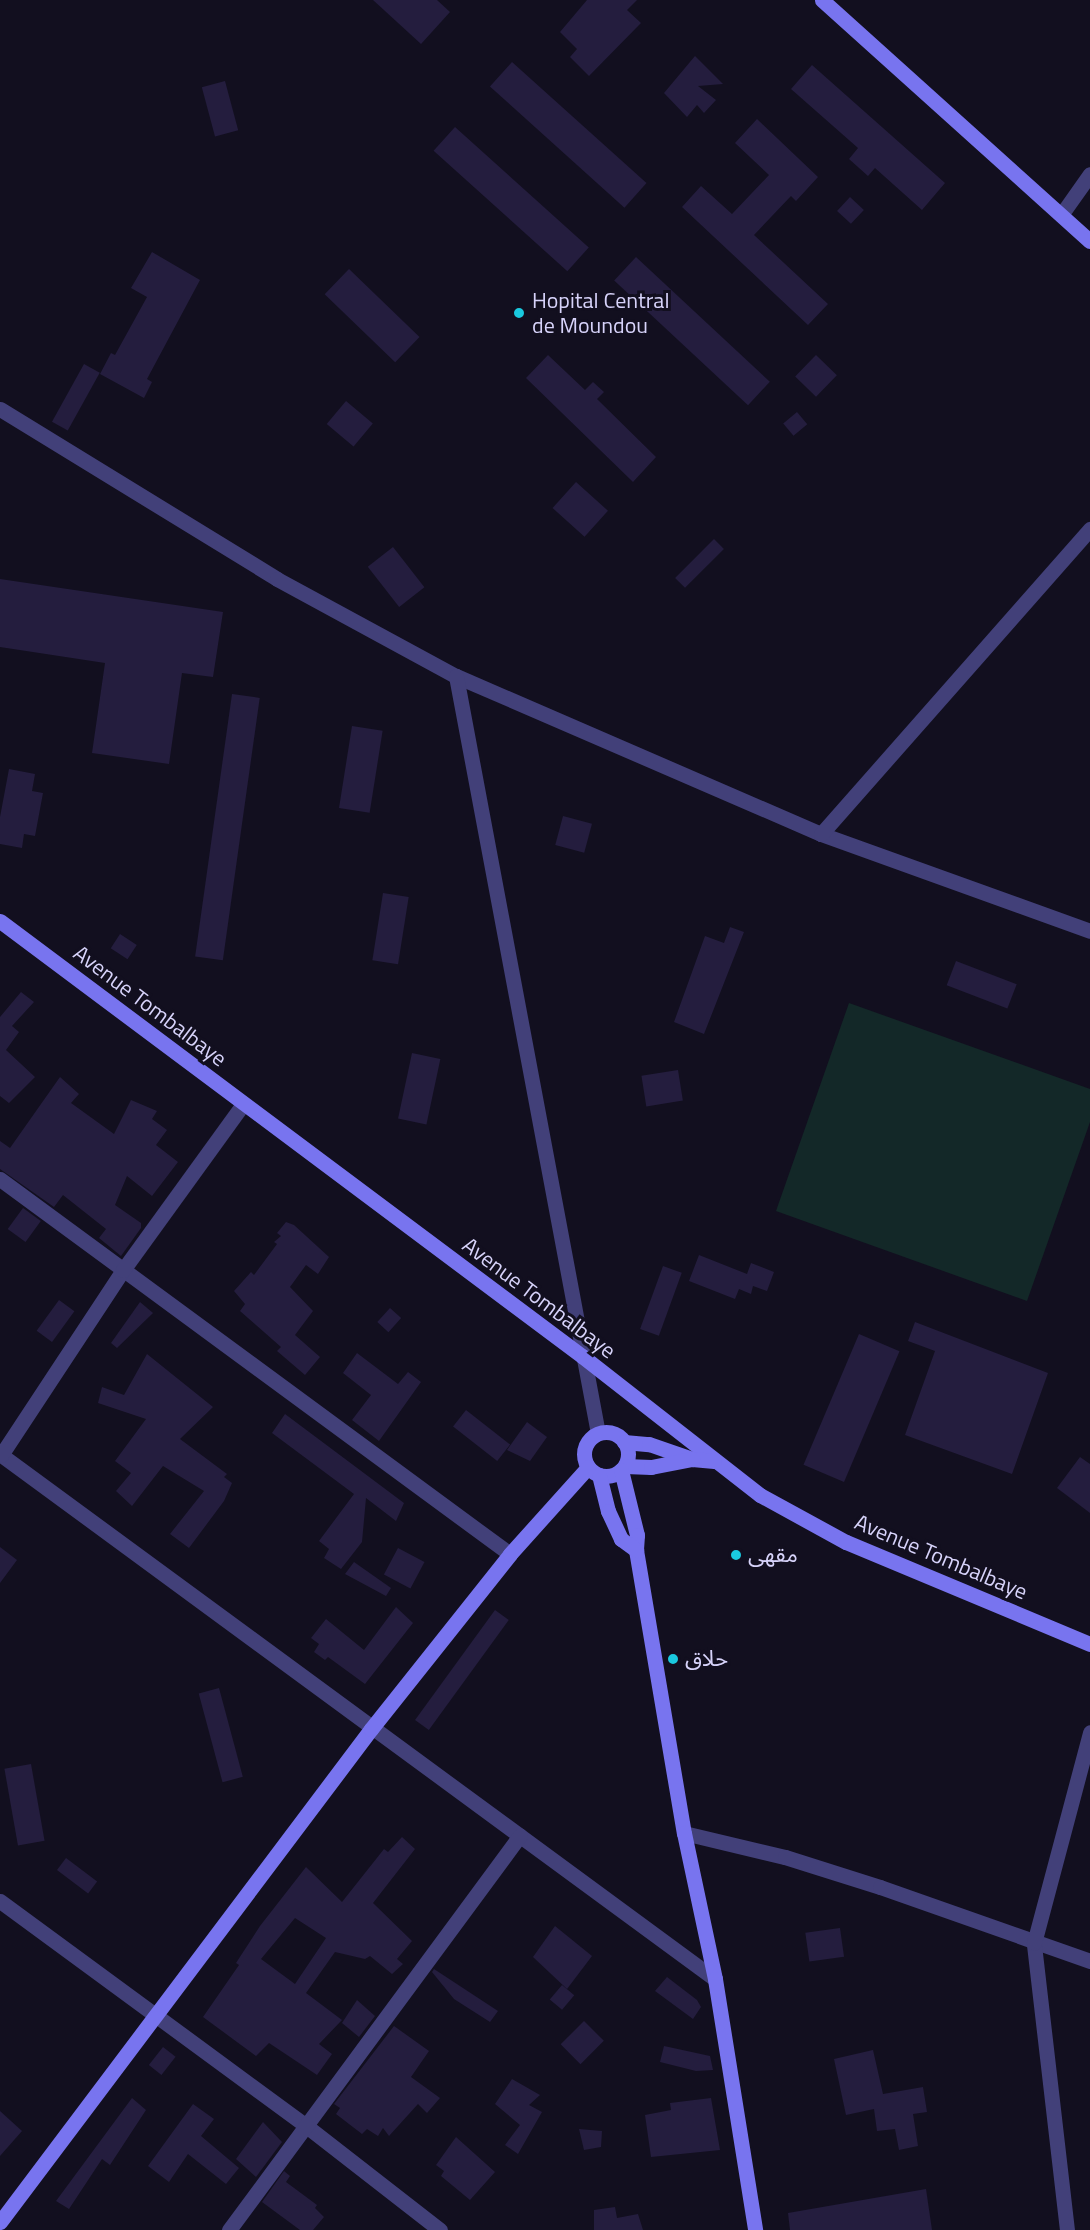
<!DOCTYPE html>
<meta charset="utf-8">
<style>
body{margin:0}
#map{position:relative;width:1090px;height:2230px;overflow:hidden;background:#120f1f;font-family:"Titillium Web","Noto Sans Arabic",sans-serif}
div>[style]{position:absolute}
.green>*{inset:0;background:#132828}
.building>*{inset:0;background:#241d3e;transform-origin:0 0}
.street>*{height:15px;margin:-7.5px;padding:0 7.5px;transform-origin:7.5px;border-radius:7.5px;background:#424079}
.secondary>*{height:15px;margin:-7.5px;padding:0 7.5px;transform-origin:7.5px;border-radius:7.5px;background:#7874ef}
.secondary>.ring{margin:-7.5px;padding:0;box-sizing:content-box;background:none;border:15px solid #7874ef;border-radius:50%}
.dots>*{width:16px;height:16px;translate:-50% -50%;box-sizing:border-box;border:3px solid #120f1f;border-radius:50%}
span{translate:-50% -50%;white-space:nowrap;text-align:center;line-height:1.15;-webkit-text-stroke:6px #120f1f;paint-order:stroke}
.poi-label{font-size:22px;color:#d7d3fa}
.left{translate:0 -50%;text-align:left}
.street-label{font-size:22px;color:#d7d3fa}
</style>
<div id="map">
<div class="green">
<div style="clip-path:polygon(849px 1003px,1090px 1089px,1090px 1122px,1027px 1301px,776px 1211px)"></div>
</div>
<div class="building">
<div style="clip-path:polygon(373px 0,437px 0,450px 12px,421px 44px)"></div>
<div style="clip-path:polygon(587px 0,637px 0,627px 10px,641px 23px,589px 76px,570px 57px,577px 49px,560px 32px)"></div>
<div style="clip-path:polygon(695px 56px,723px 84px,698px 86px,716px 100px,704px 113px,697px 105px,687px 117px,664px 93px)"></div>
<div style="left:512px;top:62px;width:181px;height:33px;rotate:42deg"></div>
<div style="clip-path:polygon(812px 65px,945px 183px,922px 210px,875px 168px,868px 176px,849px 159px,858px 148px,791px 89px)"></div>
<div style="left:225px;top:81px;width:51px;height:24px;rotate:75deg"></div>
<div style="clip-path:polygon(757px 119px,818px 177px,796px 201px,791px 196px,754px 235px,828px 304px,808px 325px,682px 207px,701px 186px,732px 214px,769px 175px,735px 143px)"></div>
<div style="left:455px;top:127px;width:180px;height:32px;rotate:42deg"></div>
<div style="left:850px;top:197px;width:19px;height:19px;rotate:43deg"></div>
<div style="clip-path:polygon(152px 252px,200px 280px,147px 379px,152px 382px,144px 398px,100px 374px,111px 353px,115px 355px,147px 297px,131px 288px)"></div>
<div style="left:636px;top:257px;width:183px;height:32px;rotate:43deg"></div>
<div style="left:349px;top:269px;width:98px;height:35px;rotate:44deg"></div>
<div style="clip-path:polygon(548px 355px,585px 390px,593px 382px,604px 392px,597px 399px,656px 457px,633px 482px,526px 378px)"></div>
<div style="left:816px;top:355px;width:29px;height:30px;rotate:44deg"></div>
<div style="left:84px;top:364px;width:18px;height:66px;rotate:29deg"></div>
<div style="left:346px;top:401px;width:35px;height:30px;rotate:40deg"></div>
<div style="left:797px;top:412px;width:16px;height:18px;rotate:50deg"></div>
<div style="left:576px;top:482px;width:43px;height:35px;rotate:42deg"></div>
<div style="left:714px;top:539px;width:14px;height:55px;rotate:45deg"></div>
<div style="left:393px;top:547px;width:51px;height:32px;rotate:52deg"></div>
<div style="clip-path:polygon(0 579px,223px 612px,213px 677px,182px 673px,169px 764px,92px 753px,105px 663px,0 647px)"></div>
<div style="left:232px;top:694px;width:28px;height:265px;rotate:8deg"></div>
<div style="left:352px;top:726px;width:31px;height:83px;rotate:9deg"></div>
<div style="clip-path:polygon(9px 769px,35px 774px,32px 791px,43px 793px,35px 836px,24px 834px,22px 848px,0 844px,0 817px)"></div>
<div style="left:563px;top:816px;width:30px;height:30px;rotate:15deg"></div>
<div style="left:383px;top:893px;width:26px;height:68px;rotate:9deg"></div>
<div style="clip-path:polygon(730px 927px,744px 932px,704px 1034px,674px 1022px,705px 936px,724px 943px)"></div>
<div style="left:120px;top:934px;width:20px;height:17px;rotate:33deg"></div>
<div style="left:956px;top:961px;width:65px;height:26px;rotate:21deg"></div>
<div style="clip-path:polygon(21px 992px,34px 1002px,12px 1026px,19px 1032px,6px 1050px,35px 1077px,9px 1103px,0 1096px,0 1017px)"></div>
<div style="left:412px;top:1053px;width:29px;height:67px;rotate:12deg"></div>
<div style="left:678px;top:1070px;width:31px;height:37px;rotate:81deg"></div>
<div style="clip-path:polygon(60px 1077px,79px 1094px,71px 1103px,114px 1134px,131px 1100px,157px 1111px,152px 1119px,167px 1130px,156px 1145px,178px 1162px,152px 1196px,127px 1176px,115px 1205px,141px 1223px,141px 1228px,121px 1256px,99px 1238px,106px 1229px,63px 1195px,54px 1207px,0 1169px,0 1141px,10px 1148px)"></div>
<div style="left:23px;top:1208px;width:22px;height:26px;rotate:36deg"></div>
<div style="clip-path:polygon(286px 1222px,294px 1225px,329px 1257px,318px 1274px,306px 1265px,290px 1287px,313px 1311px,295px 1335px,320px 1357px,305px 1375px,277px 1351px,281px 1347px,240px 1311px,245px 1304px,234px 1291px,251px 1272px,254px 1275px,277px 1244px,274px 1242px,281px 1236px,277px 1233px)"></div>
<div style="clip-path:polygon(699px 1255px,747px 1274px,751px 1263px,774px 1272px,767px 1291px,753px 1286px,751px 1294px,739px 1289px,735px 1299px,689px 1281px)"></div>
<div style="left:663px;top:1266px;width:20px;height:67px;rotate:20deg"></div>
<div style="left:59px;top:1300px;width:19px;height:38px;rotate:36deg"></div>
<div style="clip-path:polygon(140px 1302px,153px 1313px,117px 1348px,111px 1343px)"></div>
<div style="left:390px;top:1308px;width:15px;height:19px;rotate:42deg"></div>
<div style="clip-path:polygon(915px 1322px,1048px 1373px,1012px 1474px,905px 1435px,935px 1351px,908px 1341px)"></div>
<div style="left:859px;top:1334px;width:44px;height:142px;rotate:23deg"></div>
<div style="clip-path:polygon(357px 1353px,398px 1384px,408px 1372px,421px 1382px,379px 1441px,352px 1420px,371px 1395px,343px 1373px)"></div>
<div style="clip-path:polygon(147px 1354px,213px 1407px,180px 1439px,227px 1474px,224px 1477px,232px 1483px,224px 1501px,189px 1548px,170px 1534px,204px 1491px,163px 1466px,132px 1506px,116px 1491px,131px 1473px,115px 1461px,146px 1419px,98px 1403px,102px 1387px,124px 1395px)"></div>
<div style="left:466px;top:1410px;width:56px;height:21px;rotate:38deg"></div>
<div style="clip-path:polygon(285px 1414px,404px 1503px,396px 1521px,366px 1498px,362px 1542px,341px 1569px,324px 1558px,329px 1549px,319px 1541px,354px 1494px,272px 1433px)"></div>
<div style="clip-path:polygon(527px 1422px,547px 1437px,530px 1461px,507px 1450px)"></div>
<div style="clip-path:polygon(1080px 1457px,1090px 1464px,1090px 1513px,1057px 1488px)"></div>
<div style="clip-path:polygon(0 1547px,17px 1560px,0 1583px)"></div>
<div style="left:398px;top:1548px;width:30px;height:30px;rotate:28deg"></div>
<div style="clip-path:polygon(354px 1562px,391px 1588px,386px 1596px,345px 1574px)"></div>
<div style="clip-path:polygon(396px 1607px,413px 1623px,365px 1684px,328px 1657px,325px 1660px,314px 1652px,319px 1644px,311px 1638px,326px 1619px,364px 1650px)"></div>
<div style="left:495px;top:1610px;width:17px;height:136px;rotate:36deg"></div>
<div style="left:219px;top:1688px;width:92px;height:21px;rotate:75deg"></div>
<div style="left:31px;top:1764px;width:78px;height:27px;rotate:80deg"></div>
<div style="clip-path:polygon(evenodd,402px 1837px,415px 1849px,373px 1903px,412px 1941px,397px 1959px,403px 1964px,392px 1974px,370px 1956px,365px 1959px,335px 1952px,306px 1993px,342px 2020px,319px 2044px,332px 2054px,317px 2075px,269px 2043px,256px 2056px,203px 2017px,239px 1965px,236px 1963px,260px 1926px,306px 1867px,342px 1902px,384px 1849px,388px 1852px,402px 1837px,295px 1918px,326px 1938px,295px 1984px,261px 1959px,295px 1918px)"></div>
<div style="left:66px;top:1858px;width:39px;height:15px;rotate:37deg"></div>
<div style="clip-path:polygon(555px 1926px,592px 1956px,567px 1989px,533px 1957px)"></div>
<div style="left:840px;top:1928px;width:29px;height:35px;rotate:82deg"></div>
<div style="clip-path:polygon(434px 1969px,498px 2011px,490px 2022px,454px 1999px,432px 1972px)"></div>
<div style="clip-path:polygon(667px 1977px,697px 2000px,701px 2007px,693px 2019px,655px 1991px)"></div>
<div style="left:562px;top:1985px;width:16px;height:19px;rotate:40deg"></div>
<div style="clip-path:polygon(357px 2000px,375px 2016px,359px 2037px,342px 2023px)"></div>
<div style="left:584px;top:2021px;width:28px;height:33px;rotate:45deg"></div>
<div style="clip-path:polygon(394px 2026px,429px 2051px,411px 2077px,440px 2098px,427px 2113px,418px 2104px,389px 2136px,383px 2128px,378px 2136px,367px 2129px,362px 2134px,336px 2114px,340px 2108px,334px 2104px)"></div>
<div style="clip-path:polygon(664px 2046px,710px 2056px,713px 2070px,696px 2071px,660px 2062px)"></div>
<div style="left:163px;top:2047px;width:16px;height:23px;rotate:38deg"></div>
<div style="clip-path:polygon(873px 2050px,883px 2094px,923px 2087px,927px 2112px,913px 2114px,918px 2146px,899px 2150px,895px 2129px,877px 2131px,874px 2109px,846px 2115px,834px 2059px)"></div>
<div style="clip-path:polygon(512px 2079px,540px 2095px,529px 2105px,542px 2112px,518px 2154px,505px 2145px,520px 2125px,495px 2104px)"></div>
<div style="clip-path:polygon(132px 2098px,146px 2110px,110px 2165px,102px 2159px,69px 2209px,56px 2201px)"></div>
<div style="clip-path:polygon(711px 2098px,720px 2150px,651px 2157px,645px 2115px,671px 2110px,670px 2103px)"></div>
<div style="clip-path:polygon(193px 2104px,214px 2119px,201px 2136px,239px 2168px,226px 2184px,188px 2154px,169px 2182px,148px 2166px)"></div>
<div style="clip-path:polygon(0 2111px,22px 2131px,0 2156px)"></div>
<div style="clip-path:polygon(263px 2122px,282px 2142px,256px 2177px,236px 2159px)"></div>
<div style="clip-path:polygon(579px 2129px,602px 2131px,601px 2147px,584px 2150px)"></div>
<div style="clip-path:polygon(456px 2137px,495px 2172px,470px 2200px,441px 2176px,444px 2171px,436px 2165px)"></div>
<div style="clip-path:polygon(284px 2171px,290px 2176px,286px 2182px,317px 2205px,315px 2208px,324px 2217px,313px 2230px,300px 2230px,262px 2202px)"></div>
<div style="clip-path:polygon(926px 2189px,932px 2230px,790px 2230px,788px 2213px)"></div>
<div style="clip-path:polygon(615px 2207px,617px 2218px,638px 2214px,643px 2230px,594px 2230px,594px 2210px)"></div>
</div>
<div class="street">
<div style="left:1061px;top:215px;width:50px;rotate:-54.7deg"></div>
<div style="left:0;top:409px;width:325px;rotate:31.5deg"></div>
<div style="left:277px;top:579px;width:204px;rotate:28.5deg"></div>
<div style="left:456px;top:676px;width:398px;rotate:23.4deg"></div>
<div style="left:821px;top:834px;width:286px;rotate:19.8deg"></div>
<div style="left:456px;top:676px;width:770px;rotate:79.38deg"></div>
<div style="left:821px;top:834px;width:407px;rotate:-48.6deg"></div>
<div style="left:0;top:1179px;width:633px;rotate:36.33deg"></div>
<div style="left:0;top:1454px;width:887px;rotate:36.29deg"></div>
<div style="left:1px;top:1455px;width:222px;rotate:-56.6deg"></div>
<div style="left:123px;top:1270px;width:205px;rotate:-54.1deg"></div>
<div style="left:684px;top:1833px;width:104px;rotate:13.4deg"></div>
<div style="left:785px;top:1857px;width:100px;rotate:17.5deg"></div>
<div style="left:880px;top:1887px;width:223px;rotate:19.4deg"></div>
<div style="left:0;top:1901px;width:378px;rotate:36.3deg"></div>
<div style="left:305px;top:2125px;width:171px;rotate:37.9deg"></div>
<div style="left:229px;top:2230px;width:490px;rotate:-53.6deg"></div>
<div style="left:1067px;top:2230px;width:289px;rotate:-96.6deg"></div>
<div style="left:1034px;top:1943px;width:218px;rotate:-75.1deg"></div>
</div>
<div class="secondary">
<div style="left:822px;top:0;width:360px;rotate:42deg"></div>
<div style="left:0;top:921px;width:727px;rotate:36.78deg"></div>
<div style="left:582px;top:1356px;width:226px;rotate:38deg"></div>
<div style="left:760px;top:1495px;width:98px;rotate:28.7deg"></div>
<div style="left:846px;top:1542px;width:264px;rotate:22.7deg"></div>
<div class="ring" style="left:584px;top:1432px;width:29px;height:29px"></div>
<div style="left:624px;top:1442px;width:25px;rotate:5deg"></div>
<div style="left:649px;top:1444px;width:46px;rotate:19.2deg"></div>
<div style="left:692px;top:1459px;width:22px;rotate:5deg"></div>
<div style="left:625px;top:1466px;width:26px;rotate:2deg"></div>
<div style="left:651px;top:1467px;width:42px;rotate:-11deg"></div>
<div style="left:621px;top:1470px;width:67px;rotate:76.2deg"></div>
<div style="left:637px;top:1535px;width:15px;rotate:94deg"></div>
<div style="left:636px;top:1550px;width:287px;rotate:80.4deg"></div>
<div style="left:684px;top:1833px;width:149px;rotate:78deg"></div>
<div style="left:715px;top:1979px;width:254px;rotate:80.9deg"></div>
<div style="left:599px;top:1475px;width:37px;rotate:76deg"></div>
<div style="left:608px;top:1511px;width:31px;rotate:65deg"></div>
<div style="left:621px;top:1539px;width:19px;rotate:36deg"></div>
<div style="left:0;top:2222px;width:617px;rotate:-53.04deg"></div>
<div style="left:371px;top:1729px;width:223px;rotate:-51.5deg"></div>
<div style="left:510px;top:1554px;width:117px;rotate:-48.1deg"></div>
</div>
<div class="dots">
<div style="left:519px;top:313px;background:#1ac9df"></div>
<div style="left:736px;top:1555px;background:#1ac9df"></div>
<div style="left:673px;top:1659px;background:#1ac9df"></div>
</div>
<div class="poi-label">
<span class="left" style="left:532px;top:313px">Hopital Central<br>de Moundou</span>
<span class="left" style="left:748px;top:1555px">مقهى</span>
<span class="left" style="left:685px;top:1659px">حلاق</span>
</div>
<div class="street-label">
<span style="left:150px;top:1006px;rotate:37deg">Avenue Tombalbaye</span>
<span style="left:539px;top:1298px;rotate:37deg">Avenue Tombalbaye</span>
<span style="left:941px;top:1557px;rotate:23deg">Avenue Tombalbaye</span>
</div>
</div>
